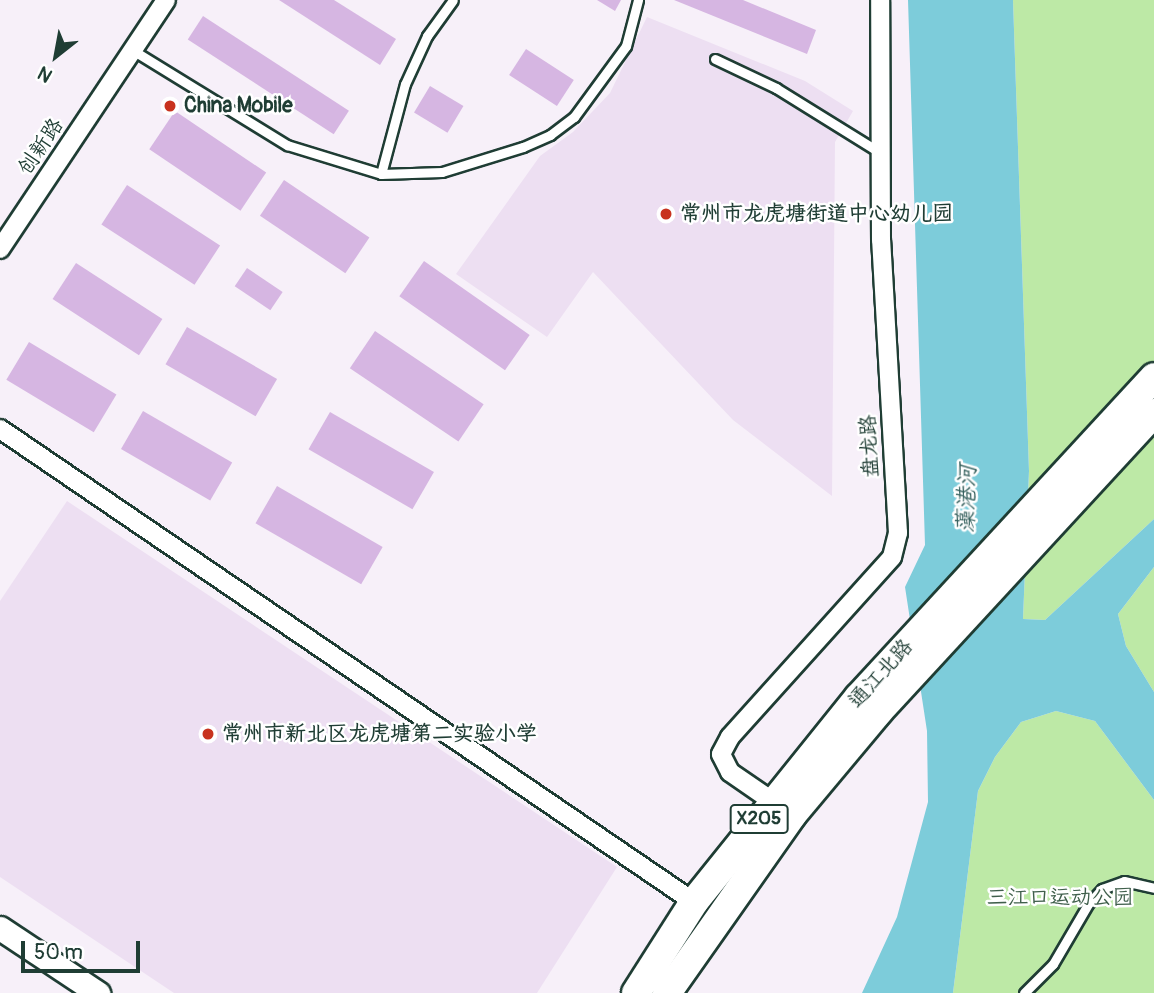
<!DOCTYPE html>
<meta charset="utf-8">
<style>
body{margin:0}
#map{position:relative;width:1154px;height:993px;overflow:hidden;background:#f7f0f9;font-family:Pangolin,"LXGW WenKai TC",sans-serif}
div>[style]{position:absolute}
.built>*{inset:0;background:#eddff2}
.green>*{inset:0;background:#bde9a6}
.water>*{inset:0;background:#7dccda}
.building>*{inset:0;background:#d6b6e2;transform-origin:0 0}
.roads{filter:drop-shadow(2px 0 #1f3d34) drop-shadow(-2px 0 #1f3d34) drop-shadow(0 2px #1f3d34) drop-shadow(0 -2px #1f3d34)}
.service>*{height:9px;margin:-4.5px;padding:0 4.5px;transform-origin:4.5px;border-radius:4.5px;background:#fff}
.minor>*{height:18px;margin:-9px;padding:0 9px;transform-origin:9px;border-radius:9px;background:#fff}
.tertiary>*{height:23px;margin:-11.5px;padding:0 11.5px;transform-origin:11.5px;border-radius:11.5px;background:#fff}
.primary>*{height:28px;margin:-14px;padding:0 14px;transform-origin:14px;border-radius:14px;background:#fff}
.dots>*{width:19px;height:19px;translate:-50% -50%;box-sizing:border-box;border:4px solid #fff;border-radius:50%}
span{translate:-50% -50%;white-space:nowrap;text-align:center;line-height:1.15;-webkit-text-stroke:5px #fff;paint-order:stroke}
.shield-label span{padding:2px 5px;background:#fff;border:2px solid;border-radius:5px;-webkit-text-stroke-width:0}
.shield-label{font-size:19px;color:#1f3d34;font-weight:700}
.poi-label{font-size:21px;color:#1f3d34;font-weight:700}
.left{translate:0 -50%;text-align:left}
.street-label{font-size:21px;color:#1f3d34}
.park-label{font-size:21px;color:#3f5f4b}
.water-label{font-size:23px;color:#36615e;font-style:italic}
.north{position:absolute;left:21px;top:21px;width:70px;height:70px;-webkit-text-stroke:5px #fff;paint-order:stroke;rotate:211deg;font-size:19px;font-weight:700;line-height:28px;text-align:center;color:#1f3d34}
.north::after{content:'';display:block;margin:auto;width:24px;height:32px;background:#1f3d34;clip-path:polygon(50% 0,100% 100%,50% 72%,0 100%)}
.scale{position:absolute;left:21px;top:941px;width:119px;height:32px;box-sizing:border-box;border:4px solid #1f3d34;border-top:0;padding-left:9px;font-size:21px;line-height:24px;white-space:nowrap;color:#1f3d34;-webkit-text-stroke:5px #fff;paint-order:stroke}
</style>
<div id="map">
<div class="built">
<div style="clip-path:polygon(647px 17px,805px 81px,853px 111px,835px 142px,832px 496px,733px 420px,593px 272px,547px 337px,456px 274px,540px 156px,573px 132px,610px 93px)"></div>
<div style="clip-path:polygon(67px 501px,617px 867px,537px 993px,174px 993px,0 877px,0 601px)"></div>
</div>
<div class="green">
<div style="clip-path:polygon(1013px 0,1154px 0,1154px 519px,1045px 620px,1023px 619px,1029px 471px)"></div>
<div style="clip-path:polygon(1154px 567px,1154px 692px,1126px 646px,1118px 614px)"></div>
<div style="clip-path:polygon(1056px 711px,1095px 721px,1154px 800px,1154px 993px,953px 993px,978px 791px,995px 757px,1021px 722px)"></div>
</div>
<div class="water">
<div style="clip-path:polygon(908px 0,1013px 0,1029px 471px,1023px 619px,1045px 620px,1154px 519px,1154px 567px,1118px 614px,1126px 646px,1154px 692px,1154px 800px,1095px 721px,1056px 711px,1021px 722px,995px 757px,978px 791px,953px 993px,862px 993px,897px 917px,928px 802px,927px 731px,905px 587px,925px 545px)"></div>
</div>
<div class="building">
<div style="clip-path:polygon(279px 0,334px 0,396px 39px,380px 65px)"></div>
<div style="clip-path:polygon(597px 0,621px 0,615px 11px)"></div>
<div style="clip-path:polygon(674px 0,743px 0,816px 30px,807px 54px)"></div>
<div style="left:203px;top:16px;width:174px;height:28px;rotate:33deg"></div>
<div style="left:526px;top:49px;width:57px;height:31px;rotate:33deg"></div>
<div style="left:430px;top:86px;width:39px;height:31px;rotate:31deg"></div>
<div style="left:175px;top:111px;width:110px;height:46px;rotate:34deg"></div>
<div style="left:284px;top:180px;width:103px;height:43px;rotate:34deg"></div>
<div style="left:127px;top:185px;width:111px;height:47px;rotate:33deg"></div>
<div style="left:424px;top:261px;width:129px;height:43px;rotate:35deg"></div>
<div style="left:76px;top:263px;width:103px;height:43px;rotate:33deg"></div>
<div style="left:247px;top:268px;width:43px;height:22px;rotate:34deg"></div>
<div style="left:187px;top:327px;width:104px;height:43px;rotate:30deg"></div>
<div style="left:375px;top:331px;width:131px;height:45px;rotate:34deg"></div>
<div style="left:29px;top:342px;width:102px;height:44px;rotate:31deg"></div>
<div style="left:143px;top:411px;width:103px;height:44px;rotate:30deg"></div>
<div style="left:330px;top:412px;width:120px;height:43px;rotate:30deg"></div>
<div style="left:277px;top:486px;width:122px;height:43px;rotate:30deg"></div>
</div>
<div class="roads">
<div class="service">
<div style="left:134px;top:51px;width:180px;rotate:31.6deg"></div>
<div style="left:287px;top:145px;width:98px;rotate:17.1deg"></div>
<div style="left:381px;top:174px;width:61px;rotate:-1.9deg"></div>
<div style="left:442px;top:172px;width:85px;rotate:-17.2deg"></div>
<div style="left:523px;top:147px;width:30px;rotate:-24deg"></div>
<div style="left:550px;top:135px;width:30px;rotate:-37deg"></div>
<div style="left:574px;top:117px;width:88px;rotate:-53.8deg"></div>
<div style="left:626px;top:46px;width:48px;rotate:-75.4deg"></div>
<div style="left:715px;top:59px;width:68px;rotate:25.4deg"></div>
<div style="left:776px;top:88px;width:123px;rotate:31.8deg"></div>
<div style="left:381px;top:174px;width:93px;rotate:-75.1deg"></div>
<div style="left:405px;top:84px;width:53px;rotate:-65.4deg"></div>
<div style="left:427px;top:36px;width:44px;rotate:-54.2deg"></div>
<div style="left:1024px;top:993px;width:41px;rotate:-45deg"></div>
<div style="left:1053px;top:964px;width:69px;rotate:-59.7deg"></div>
<div style="left:1088px;top:904px;width:21px;rotate:-47deg"></div>
<div style="left:1102px;top:889px;width:23px;rotate:-20deg"></div>
<div style="left:1124px;top:881px;width:31px;rotate:13deg"></div>
</div>
<div class="minor">
<div style="left:0;top:249px;width:299px;rotate:-56.3deg"></div>
<div style="left:0;top:429px;width:840px;rotate:34.28deg"></div>
<div style="left:772px;top:801px;width:51px;rotate:-145.4deg"></div>
<div style="left:730px;top:772px;width:20px;rotate:-117deg"></div>
<div style="left:721px;top:754px;width:19px;rotate:-62deg"></div>
<div style="left:730px;top:737px;width:242px;rotate:-48deg"></div>
<div style="left:892px;top:557px;width:25px;rotate:-76deg"></div>
<div style="left:898px;top:533px;width:293px;rotate:-93.3deg"></div>
<div style="left:881px;top:240px;width:240px;rotate:-90.2deg"></div>
</div>
<div class="tertiary">
<div style="left:0;top:928px;width:118px;rotate:33.6deg"></div>
</div>
<div class="primary">
<div style="left:636px;top:993px;width:108px;rotate:-57.5deg"></div>
<div style="left:694px;top:902px;width:263px;rotate:-51.2deg"></div>
<div style="left:859px;top:697px;width:435px;rotate:-47.3deg"></div>
<div style="left:667px;top:993px;width:218px;rotate:-54.9deg"></div>
<div style="left:792px;top:815px;width:134px;rotate:-50.1deg"></div>
<div style="left:878px;top:712px;width:407px;rotate:-47.3deg"></div>
</div>
</div>
<div class="dots">
<div style="left:170px;top:106px;background:#c8321e"></div>
<div style="left:666px;top:214px;background:#c8321e"></div>
<div style="left:208px;top:734px;background:#c8321e"></div>
</div>
<div class="shield-label">
<span style="left:759px;top:819px">X205</span>
</div>
<div class="poi-label">
<span class="left" style="left:184px;top:106px">China Mobile</span>
<span class="left" style="left:680px;top:214px">常州市龙虎塘街道中心幼儿园</span>
<span class="left" style="left:222px;top:734px">常州市新北区龙虎塘第二实验小学</span>
</div>
<div class="street-label">
<span style="left:41px;top:147px;rotate:-56deg">创新路</span>
<span style="left:870px;top:446px;rotate:-93deg">盘龙路</span>
<span style="left:881px;top:674px;rotate:-48deg">通江北路</span>
</div>
<div class="park-label">
<span style="left:1060px;top:898px">三江口运动公园</span>
</div>
<div class="water-label">
<span style="left:967px;top:499px;rotate:-88deg">藻港河</span>
</div>
<div class="north">N</div>
<div class="scale">50 m</div>
</div>
